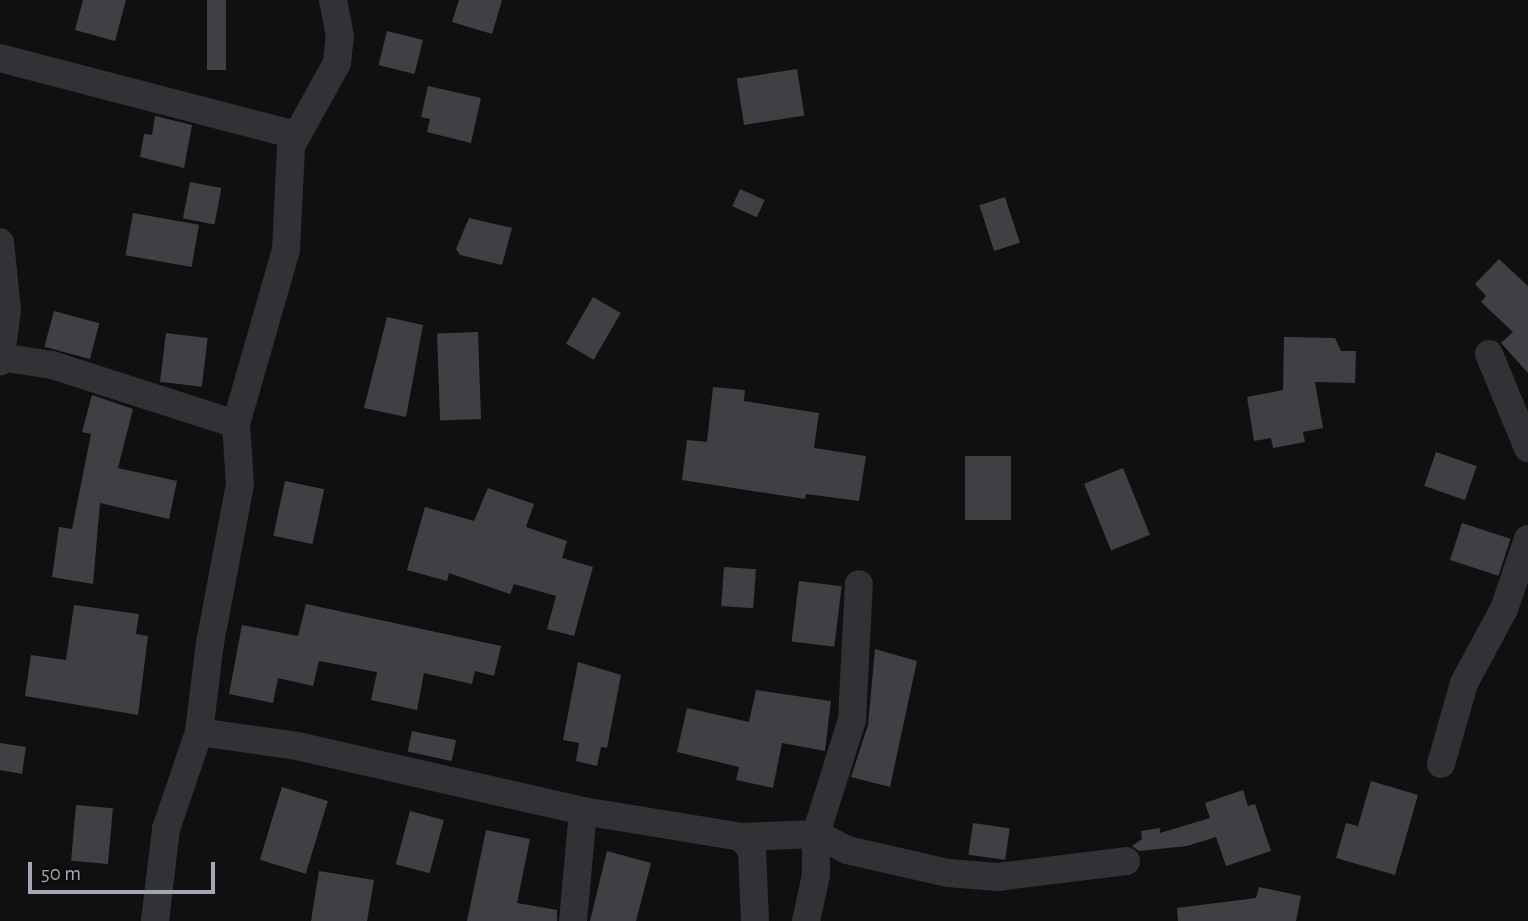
<!DOCTYPE html>
<style>
body{margin:0}
#map{position:relative;width:1528px;height:921px;overflow:hidden;background:#101011;font-family:"Alegreya Sans",sans-serif}
div>[style]{position:absolute}
.building>*{inset:0;background:#3f4044;transform-origin:0 0}
.minor>*{height:28px;margin:-14px;padding:0 14px;transform-origin:14px;border-radius:14px;background:#313236}
span{translate:-50% -50%;white-space:nowrap;text-align:center;line-height:1.15;-webkit-text-stroke:5px #0b0b0c;paint-order:stroke}
.scale{position:absolute;left:28px;top:862px;width:187px;height:32px;box-sizing:border-box;border:4px solid #a2a7b1;border-top:0;padding-left:9px;font-size:21px;line-height:24px;white-space:nowrap;color:#a2a7b1;-webkit-text-stroke:5px #0b0b0c;paint-order:stroke}
</style>
<div id="map">
<div class="building">
<div style="clip-path:polygon(83px 0,126px 0,115px 41px,75px 30px)"></div>
<div style="left:207px;top:0;width:19px;height:70px"></div>
<div style="clip-path:polygon(459px 0,502px 0,492px 34px,452px 22px)"></div>
<div style="left:387px;top:31px;width:37px;height:35px;rotate:14deg"></div>
<div style="left:797px;top:69px;width:47px;height:61px;rotate:81deg"></div>
<div style="clip-path:polygon(428px 86px,481px 98px,471px 143px,427px 132px,430px 119px,421px 117px)"></div>
<div style="clip-path:polygon(155px 116px,192px 125px,184px 168px,140px 157px,144px 134px,152px 135px)"></div>
<div style="left:190px;top:182px;width:32px;height:37px;rotate:11deg"></div>
<div style="left:740px;top:189px;width:27px;height:19px;rotate:24deg"></div>
<div style="left:1005px;top:197px;width:48px;height:27px;rotate:72deg"></div>
<div style="left:133px;top:213px;width:67px;height:43px;rotate:10deg"></div>
<div style="clip-path:polygon(469px 218px,512px 228px,502px 265px,460px 255px,456px 249px)"></div>
<div style="clip-path:polygon(1499px 259px,1528px 286px,1528px 373px,1501px 343px,1513px 332px,1481px 302px,1486px 296px,1475px 284px)"></div>
<div style="left:593px;top:297px;width:32px;height:54px;rotate:30deg"></div>
<div style="left:54px;top:311px;width:47px;height:37px;rotate:15deg"></div>
<div style="clip-path:polygon(387px 317px,423px 325px,406px 417px,364px 408px)"></div>
<div style="left:478px;top:332px;width:87px;height:41px;rotate:88deg"></div>
<div style="left:166px;top:333px;width:42px;height:49px;rotate:7deg"></div>
<div style="clip-path:polygon(1284px 337px,1335px 338px,1341px 351px,1356px 351px,1355px 383px,1315px 382px,1323px 428px,1303px 432px,1305px 442px,1273px 448px,1271px 438px,1254px 441px,1247px 397px,1283px 390px)"></div>
<div style="clip-path:polygon(713px 387px,745px 390px,744px 401px,819px 413px,814px 448px,866px 456px,859px 501px,806px 494px,805px 499px,682px 480px,687px 440px,707px 442px)"></div>
<div style="clip-path:polygon(92px 395px,133px 409px,118px 468px,177px 481px,169px 519px,100px 503px,93px 584px,52px 577px,59px 527px,72px 529px,91px 434px,82px 432px)"></div>
<div style="left:1436px;top:452px;width:43px;height:36px;rotate:19deg"></div>
<div style="left:1011px;top:456px;width:64px;height:46px;rotate:90deg"></div>
<div style="left:1123px;top:468px;width:72px;height:42px;rotate:68deg"></div>
<div style="left:285px;top:481px;width:40px;height:56px;rotate:12deg"></div>
<div style="clip-path:polygon(488px 488px,534px 504px,526px 527px,567px 541px,562px 558px,593px 567px,574px 636px,547px 629px,556px 596px,514px 584px,510px 594px,449px 573px,447px 581px,407px 570px,425px 507px,474px 521px)"></div>
<div style="left:1462px;top:523px;width:51px;height:39px;rotate:18deg"></div>
<div style="left:724px;top:567px;width:32px;height:39px;rotate:4deg"></div>
<div style="left:799px;top:581px;width:43px;height:61px;rotate:7deg"></div>
<div style="clip-path:polygon(306px 604px,501px 646px,494px 676px,475px 671px,472px 684px,424px 673px,417px 710px,371px 700px,377px 672px,319px 661px,313px 686px,278px 678px,273px 703px,229px 694px,242px 625px,298px 636px)"></div>
<div style="clip-path:polygon(74px 605px,139px 614px,136px 634px,148px 636px,138px 715px,25px 696px,31px 655px,66px 660px)"></div>
<div style="clip-path:polygon(875px 649px,917px 661px,890px 787px,851px 777px,868px 725px)"></div>
<div style="clip-path:polygon(578px 662px,621px 675px,607px 748px,601px 747px,597px 766px,576px 761px,579px 743px,563px 740px)"></div>
<div style="clip-path:polygon(756px 690px,831px 701px,825px 751px,782px 743px,773px 788px,736px 780px,739px 767px,677px 752px,687px 708px,749px 722px)"></div>
<div style="left:412px;top:731px;width:45px;height:21px;rotate:12deg"></div>
<div style="clip-path:polygon(0 743px,26px 747px,22px 774px,0 770px)"></div>
<div style="clip-path:polygon(1371px 781px,1418px 795px,1395px 875px,1336px 858px,1346px 823px,1358px 826px)"></div>
<div style="left:282px;top:787px;width:48px;height:76px;rotate:17deg"></div>
<div style="clip-path:polygon(1243px 790px,1248px 806px,1255px 804px,1271px 851px,1226px 866px,1216px 837px,1187px 846px,1139px 851px,1132px 846px,1142px 839px,1141px 831px,1160px 828px,1160px 833px,1210px 818px,1205px 803px)"></div>
<div style="left:76px;top:805px;width:37px;height:56px;rotate:5deg"></div>
<div style="left:410px;top:811px;width:35px;height:55px;rotate:15deg"></div>
<div style="left:973px;top:823px;width:37px;height:32px;rotate:8deg"></div>
<div style="clip-path:polygon(486px 830px,530px 839px,517px 903px,557px 910px,557px 921px,467px 921px)"></div>
<div style="clip-path:polygon(607px 851px,651px 863px,636px 921px,590px 921px)"></div>
<div style="clip-path:polygon(319px 871px,374px 880px,367px 921px,311px 921px)"></div>
<div style="clip-path:polygon(1259px 887px,1301px 896px,1296px 921px,1178px 921px,1177px 908px,1256px 898px)"></div>
</div>
<div class="minor">
<div style="left:0;top:58px;width:306px;rotate:14.6deg"></div>
<div style="left:0;top:242px;width:68px;rotate:84.1deg"></div>
<div style="left:7px;top:310px;width:52px;rotate:97.7deg"></div>
<div style="left:1489px;top:354px;width:102px;rotate:67.5deg"></div>
<div style="left:0;top:357px;width:53px;rotate:8.7deg"></div>
<div style="left:52px;top:365px;width:193px;rotate:17.8deg"></div>
<div style="left:199px;top:732px;width:90px;rotate:-83deg"></div>
<div style="left:210px;top:643px;width:162px;rotate:-79.3deg"></div>
<div style="left:240px;top:484px;width:60px;rotate:-93.8deg"></div>
<div style="left:236px;top:424px;width:181px;rotate:-74deg"></div>
<div style="left:286px;top:250px;width:104px;rotate:-87.2deg"></div>
<div style="left:291px;top:146px;width:95px;rotate:-61deg"></div>
<div style="left:337px;top:63px;width:27px;rotate:-84deg"></div>
<div style="left:340px;top:36px;width:37px;rotate:-101deg"></div>
<div style="left:1441px;top:764px;width:84px;rotate:-74.1deg"></div>
<div style="left:1464px;top:683px;width:84px;rotate:-61.6deg"></div>
<div style="left:1504px;top:609px;width:74px;rotate:-71.1deg"></div>
<div style="left:741px;top:837px;width:17px;rotate:50deg"></div>
<div style="left:752px;top:850px;width:71px;rotate:87.6deg"></div>
<div style="left:155px;top:921px;width:93px;rotate:-83.2deg"></div>
<div style="left:166px;top:829px;width:102px;rotate:-71.2deg"></div>
<div style="left:199px;top:732px;width:99px;rotate:8.1deg"></div>
<div style="left:297px;top:746px;width:293px;rotate:12.8deg"></div>
<div style="left:583px;top:811px;width:160px;rotate:9.3deg"></div>
<div style="left:741px;top:837px;width:75px;rotate:-2.3deg"></div>
<div style="left:816px;top:834px;width:35px;rotate:27deg"></div>
<div style="left:847px;top:850px;width:104px;rotate:12.8deg"></div>
<div style="left:948px;top:873px;width:50px;rotate:4.6deg"></div>
<div style="left:998px;top:877px;width:129px;rotate:-7.1deg"></div>
<div style="left:573px;top:921px;width:110px;rotate:-84.8deg"></div>
<div style="left:806px;top:921px;width:47px;rotate:-77.7deg"></div>
<div style="left:816px;top:875px;width:41px;rotate:-90deg"></div>
<div style="left:816px;top:834px;width:120px;rotate:-72.5deg"></div>
<div style="left:852px;top:720px;width:136px;rotate:-87.1deg"></div>
</div>
<div class="scale">50 m</div>
</div>
